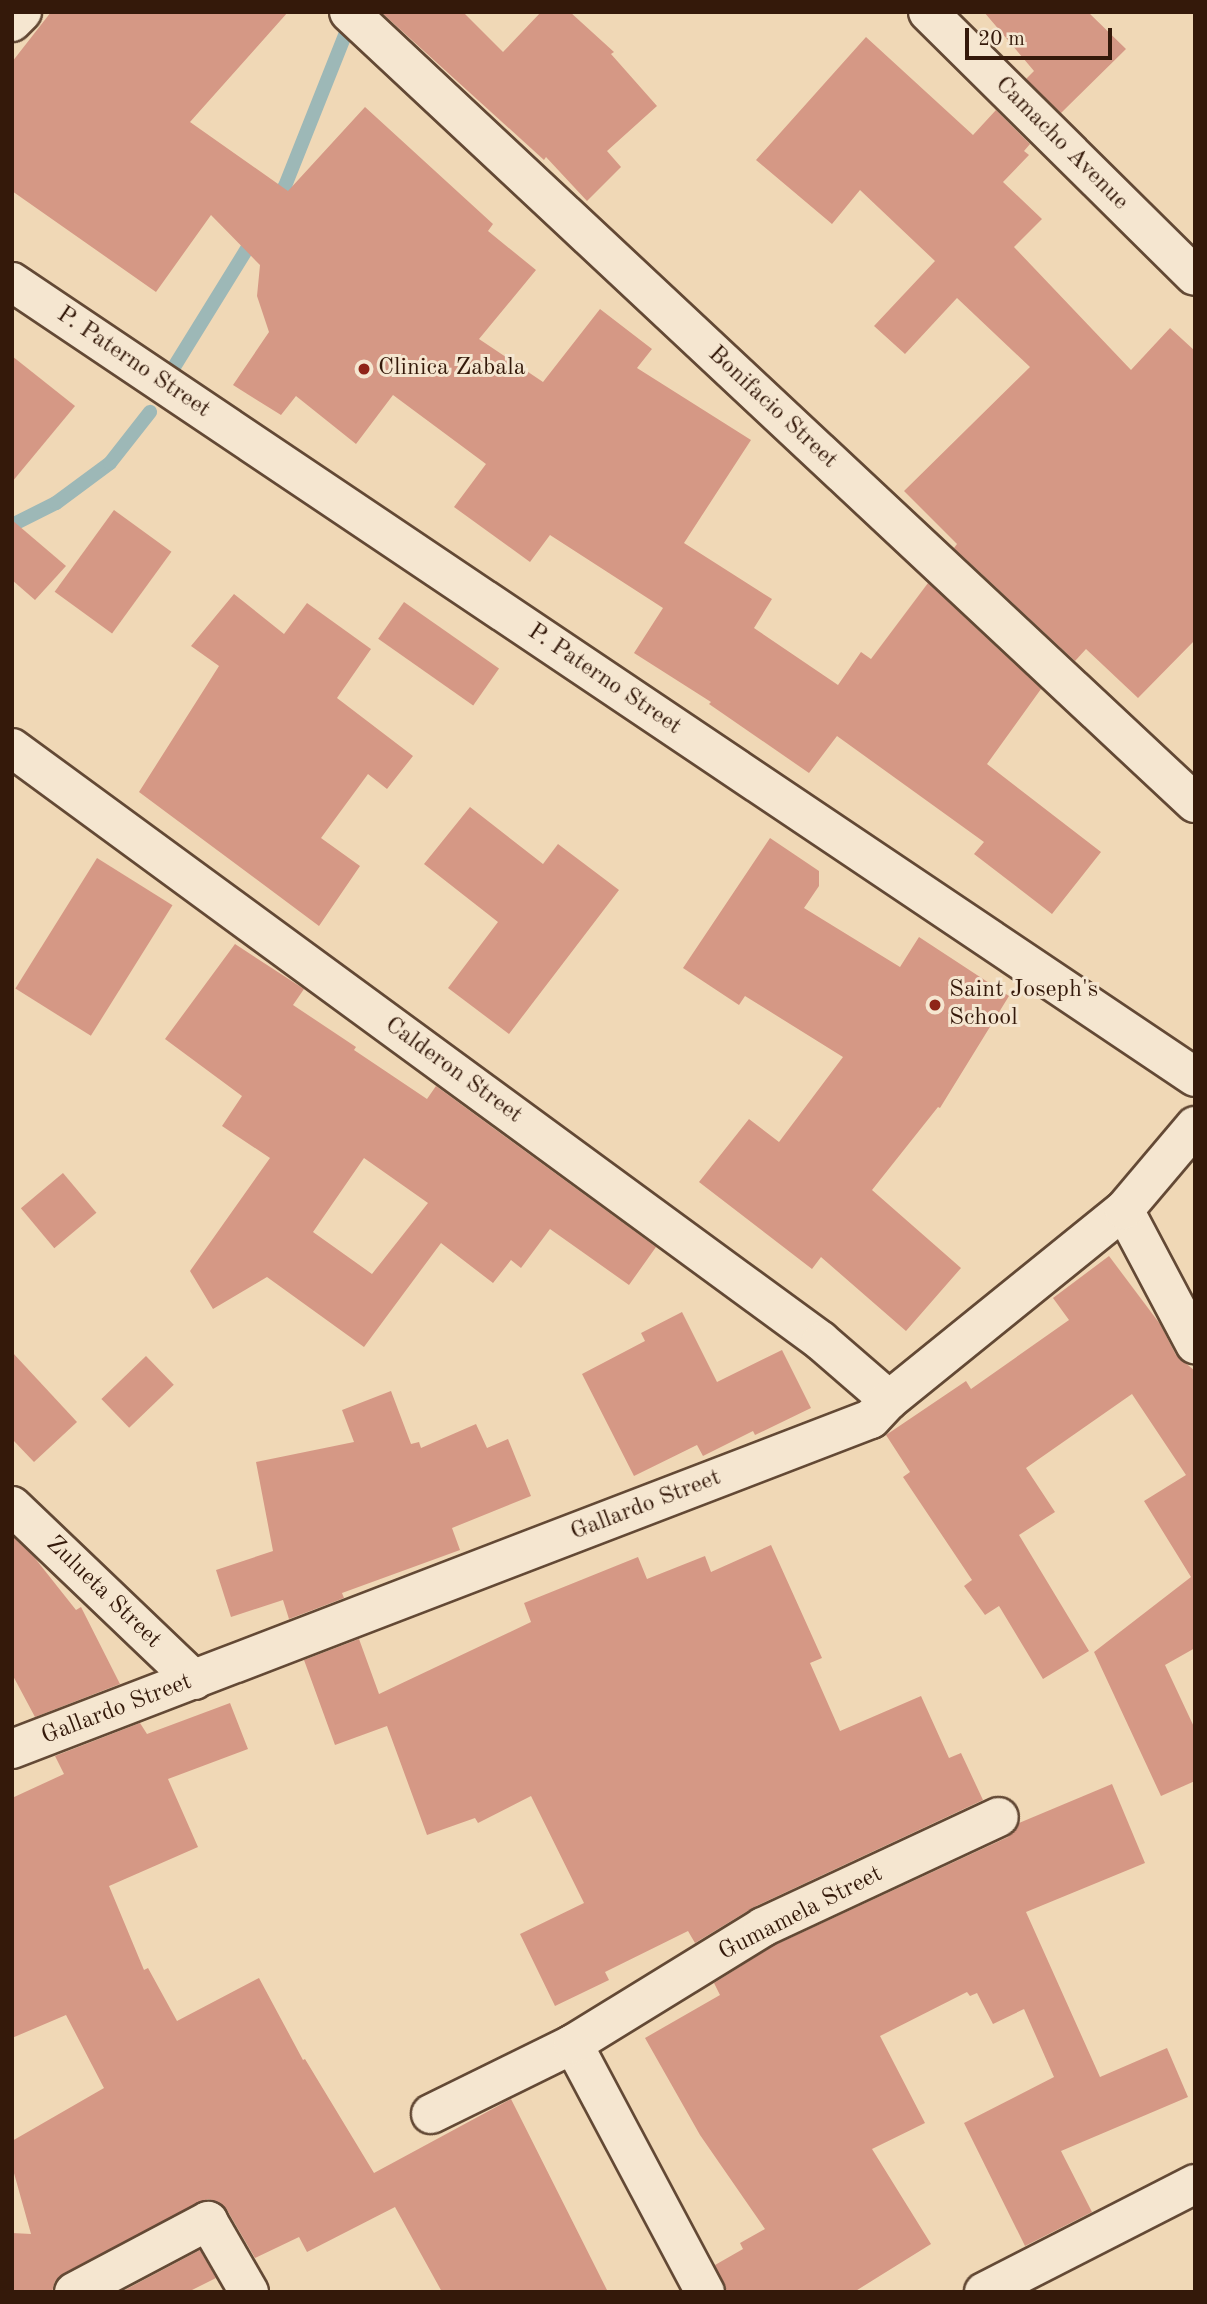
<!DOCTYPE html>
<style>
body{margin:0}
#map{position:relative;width:1207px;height:2304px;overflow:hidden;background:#f0d8b6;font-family:"Old Standard TT",serif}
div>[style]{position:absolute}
.stream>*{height:14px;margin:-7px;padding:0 7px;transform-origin:7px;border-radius:7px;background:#9db8b7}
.building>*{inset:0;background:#d59885;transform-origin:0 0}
.roads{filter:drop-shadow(2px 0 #634935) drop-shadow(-2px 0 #634935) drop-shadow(0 2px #634935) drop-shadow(0 -2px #634935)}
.minor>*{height:38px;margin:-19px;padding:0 19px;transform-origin:19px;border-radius:19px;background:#f5e6d0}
.tertiary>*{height:38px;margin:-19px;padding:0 19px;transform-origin:19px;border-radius:19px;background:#f5e6d0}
.secondary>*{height:38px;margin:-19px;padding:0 19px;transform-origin:19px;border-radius:19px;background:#f5e6d0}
.dots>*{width:19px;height:19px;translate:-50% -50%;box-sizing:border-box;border:4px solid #f5e6d0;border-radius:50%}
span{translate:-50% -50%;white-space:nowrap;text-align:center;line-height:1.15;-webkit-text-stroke:6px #f5e6d0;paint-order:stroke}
.street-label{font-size:24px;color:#34190a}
.poi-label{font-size:24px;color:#34190a}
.left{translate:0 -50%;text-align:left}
.frame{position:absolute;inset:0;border:14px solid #34190a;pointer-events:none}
.scale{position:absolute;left:965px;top:28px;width:147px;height:32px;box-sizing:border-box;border:4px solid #34190a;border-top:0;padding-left:9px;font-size:21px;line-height:24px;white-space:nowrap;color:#34190a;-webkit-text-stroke:5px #f5e6d0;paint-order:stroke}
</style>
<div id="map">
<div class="stream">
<div style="left:274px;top:205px;width:22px;rotate:-60deg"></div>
<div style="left:285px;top:186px;width:168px;rotate:-68.3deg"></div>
<div style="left:174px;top:367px;width:156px;rotate:-58.3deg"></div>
<div style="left:12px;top:525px;width:49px;rotate:-26.6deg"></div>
<div style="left:56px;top:503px;width:67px;rotate:-36.5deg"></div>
<div style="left:110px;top:463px;width:65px;rotate:-51.9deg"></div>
</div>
<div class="building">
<div style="clip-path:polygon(51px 12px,288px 12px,190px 122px,288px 191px,365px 107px,493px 224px,488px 231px,536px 270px,479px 339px,543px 382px,600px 309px,652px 349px,637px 368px,751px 440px,684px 543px,772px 599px,754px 628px,838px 685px,861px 652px,871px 659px,928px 583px,1041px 689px,987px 764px,1101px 852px,1052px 914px,974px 854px,984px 842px,837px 736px,809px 773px,709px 704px,711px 702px,634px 653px,663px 608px,550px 535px,530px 562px,454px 507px,486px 464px,393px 395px,356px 444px,296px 396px,281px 415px,233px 385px,269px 332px,257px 296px,260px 265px,211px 215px,156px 292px,12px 191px,12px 62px)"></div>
<div style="clip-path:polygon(381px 12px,463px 12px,503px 52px,541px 12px,570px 12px,614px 52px,611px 54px,657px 106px,607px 151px,621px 167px,587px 201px,546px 157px,544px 160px)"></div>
<div style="clip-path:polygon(984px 12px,1088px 12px,1126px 49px,1061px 113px,1026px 79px,1034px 71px)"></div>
<div style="clip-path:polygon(866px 37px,973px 135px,996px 110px,1030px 144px,1024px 151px,1029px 155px,1003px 182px,1042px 219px,1014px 247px,1131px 370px,1170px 328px,1195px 351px,1195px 640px,1138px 698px,1086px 649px,1075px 661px,954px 548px,957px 544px,904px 491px,1030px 367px,957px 298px,905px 354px,874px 326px,935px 261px,860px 190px,832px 224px,756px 160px)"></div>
<div style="clip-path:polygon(12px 356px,75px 406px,12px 482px)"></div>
<div style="left:114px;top:510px;width:71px;height:101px;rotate:36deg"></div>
<div style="clip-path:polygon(12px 520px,66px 566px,35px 600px,12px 580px)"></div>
<div style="clip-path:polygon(234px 594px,284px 634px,307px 603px,371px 649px,337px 698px,413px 756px,387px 789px,368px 774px,321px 838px,360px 866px,319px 926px,139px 792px,219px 666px,191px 646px)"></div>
<div style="left:404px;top:602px;width:116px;height:45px;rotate:35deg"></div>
<div style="clip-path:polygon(470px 807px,543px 864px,558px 844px,619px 890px,509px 1034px,448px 988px,498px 922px,424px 864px)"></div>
<div style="clip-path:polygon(770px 838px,819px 871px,819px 886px,804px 908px,900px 967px,919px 937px,1009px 996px,940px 1108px,938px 1107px,872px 1190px,961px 1268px,906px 1331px,821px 1257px,812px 1269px,699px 1182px,749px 1119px,779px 1142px,843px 1057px,745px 996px,739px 1005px,683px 968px)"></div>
<div style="left:97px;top:858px;width:89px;height:154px;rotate:32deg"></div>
<div style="clip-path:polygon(evenodd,235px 944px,304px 989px,293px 1005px,356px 1047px,354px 1050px,427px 1099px,436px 1086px,656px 1247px,629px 1285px,550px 1229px,521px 1268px,511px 1260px,493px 1283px,441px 1243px,364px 1347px,267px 1277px,213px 1309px,190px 1271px,270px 1158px,222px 1126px,242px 1096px,165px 1039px,235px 944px,364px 1158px,428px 1203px,372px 1274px,313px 1232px,364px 1158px)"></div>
<div style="left:63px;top:1173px;width:52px;height:55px;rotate:50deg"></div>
<div style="clip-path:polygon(1109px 1256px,1160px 1324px,1176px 1355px,1195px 1371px,1195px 1648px,1165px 1665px,1195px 1729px,1195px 1781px,1161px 1796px,1094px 1652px,1191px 1577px,1144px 1501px,1186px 1475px,1132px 1394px,1026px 1468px,1055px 1512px,1019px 1535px,1089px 1651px,1043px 1679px,999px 1606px,985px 1615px,964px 1586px,972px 1580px,903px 1477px,910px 1472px,886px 1435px,966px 1381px,971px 1389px,1069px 1320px,1053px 1298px)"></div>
<div style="clip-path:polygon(682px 1312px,717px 1382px,782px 1350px,811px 1408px,755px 1435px,753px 1431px,703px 1456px,697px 1445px,634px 1476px,582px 1374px,645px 1341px,641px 1333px)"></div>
<div style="clip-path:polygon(12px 1352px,77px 1422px,34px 1462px,12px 1439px)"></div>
<div style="left:146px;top:1356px;width:40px;height:62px;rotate:46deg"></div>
<div style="clip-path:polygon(391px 1391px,411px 1444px,419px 1442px,421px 1448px,476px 1424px,487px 1448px,508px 1439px,531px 1496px,452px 1528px,460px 1550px,342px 1593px,344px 1598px,289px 1619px,283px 1600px,231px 1617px,216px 1570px,273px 1551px,256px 1462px,354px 1442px,342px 1410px)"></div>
<div style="clip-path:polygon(12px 1536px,34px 1557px,76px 1610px,81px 1607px,120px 1684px,35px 1717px,12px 1674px)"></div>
<div style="clip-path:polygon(771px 1545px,822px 1658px,810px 1663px,840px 1731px,921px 1696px,949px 1758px,961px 1753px,983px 1800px,754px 1907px,695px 1943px,688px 1931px,605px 1972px,609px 1980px,555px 2006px,520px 1934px,584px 1903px,531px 1796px,478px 1823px,475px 1818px,427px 1835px,387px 1726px,335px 1745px,304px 1660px,359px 1639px,379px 1694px,531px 1622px,524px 1603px,638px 1557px,647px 1579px,705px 1556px,711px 1572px)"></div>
<div style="clip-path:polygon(230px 1703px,248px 1749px,168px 1779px,198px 1847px,109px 1886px,144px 1970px,148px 1968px,177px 2021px,259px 1978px,303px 2060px,305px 2059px,374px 2173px,511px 2099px,608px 2292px,442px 2292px,395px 2207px,307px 2252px,299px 2237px,255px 2258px,227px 2210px,219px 2202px,208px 2199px,64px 2273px,55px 2281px,52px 2292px,12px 2292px,12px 2233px,31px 2234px,12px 2166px,12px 2141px,104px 2088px,66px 2015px,12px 2038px,12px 1798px,64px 1774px,55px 1756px,140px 1723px,147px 1734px)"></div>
<div style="clip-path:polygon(1112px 1784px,1145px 1863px,1026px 1912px,1100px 2077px,1167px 2048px,1188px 2097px,1061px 2151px,1092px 2212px,1025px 2246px,964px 2123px,1054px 2077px,1024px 2009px,993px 2024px,977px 1993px,970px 1996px,967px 1992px,880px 2036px,925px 2123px,872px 2149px,931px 2244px,854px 2292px,727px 2292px,715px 2265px,743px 2249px,740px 2243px,765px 2229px,700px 2135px,645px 2038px,720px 1995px,714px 1983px,773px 1946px,1008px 1837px,1019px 1823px)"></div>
<div style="clip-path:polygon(200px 2250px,216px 2278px,188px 2292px,121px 2292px)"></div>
</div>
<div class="roads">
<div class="minor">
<div style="left:349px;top:12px;width:1158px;rotate:43.08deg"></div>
<div style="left:12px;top:748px;width:1003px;rotate:36.24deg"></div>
<div style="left:821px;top:1341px;width:90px;rotate:40.9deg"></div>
<div style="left:12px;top:1506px;width:252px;rotate:43.7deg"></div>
<div style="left:573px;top:2044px;width:281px;rotate:62deg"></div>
<div style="left:431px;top:2114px;width:158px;rotate:-26.2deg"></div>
<div style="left:573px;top:2044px;width:223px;rotate:-31.6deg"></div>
<div style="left:763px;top:1927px;width:260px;rotate:-25deg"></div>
<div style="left:74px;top:2292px;width:152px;rotate:-27.9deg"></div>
<div style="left:208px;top:2221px;width:82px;rotate:60deg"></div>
<div style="left:984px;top:2292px;width:237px;rotate:-27.1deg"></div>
</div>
<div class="tertiary">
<div style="left:928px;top:12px;width:375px;rotate:44.7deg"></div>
<div style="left:12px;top:282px;width:1425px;rotate:33.9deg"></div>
<div style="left:1124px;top:1210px;width:152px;rotate:62.1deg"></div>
<div style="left:12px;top:1749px;width:920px;rotate:-21.02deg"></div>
<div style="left:871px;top:1419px;width:26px;rotate:-47deg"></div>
<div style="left:889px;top:1400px;width:302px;rotate:-39deg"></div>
<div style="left:1124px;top:1210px;width:110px;rotate:-49.8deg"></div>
</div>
<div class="secondary">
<div style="left:12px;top:22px;width:14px;rotate:-45deg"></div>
</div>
</div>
<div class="dots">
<div style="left:364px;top:369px;background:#8f2418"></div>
<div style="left:935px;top:1005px;background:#8f2418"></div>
</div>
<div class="street-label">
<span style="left:1061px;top:144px;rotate:45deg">Camacho Avenue</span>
<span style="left:133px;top:363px;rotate:34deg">P. Paterno Street</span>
<span style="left:772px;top:408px;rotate:43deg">Bonifacio Street</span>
<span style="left:604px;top:680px;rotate:34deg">P. Paterno Street</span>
<span style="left:453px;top:1071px;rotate:36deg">Calderon Street</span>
<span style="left:646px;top:1506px;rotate:-21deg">Gallardo Street</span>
<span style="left:103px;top:1593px;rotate:44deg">Zulueta Street</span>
<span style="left:117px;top:1710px;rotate:-21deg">Gallardo Street</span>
<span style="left:801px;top:1914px;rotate:-27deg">Gumamela Street</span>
</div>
<div class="poi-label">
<span class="left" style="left:378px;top:369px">Clinica Zabala</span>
<span class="left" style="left:949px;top:1005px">Saint Joseph's<br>School</span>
</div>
<div class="frame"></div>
<div class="scale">20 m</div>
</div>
